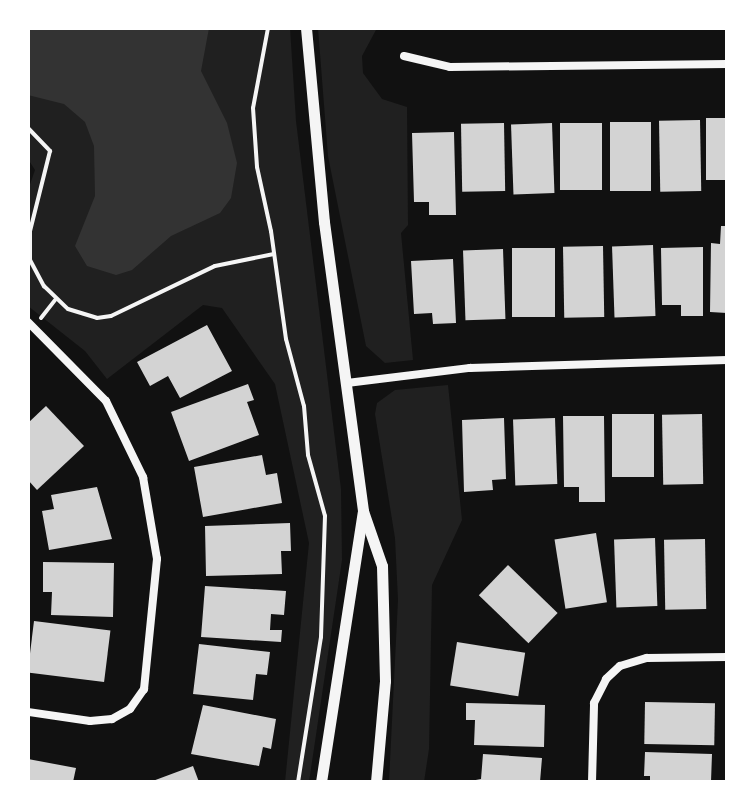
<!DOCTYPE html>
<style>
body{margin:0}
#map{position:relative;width:755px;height:810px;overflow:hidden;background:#111;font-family:Signika,sans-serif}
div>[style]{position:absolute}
.green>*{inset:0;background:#202020}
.water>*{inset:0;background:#333}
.building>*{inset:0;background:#d3d3d3;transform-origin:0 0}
.path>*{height:4px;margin:-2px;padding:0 2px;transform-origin:2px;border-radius:2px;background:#f5f5f5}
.minor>*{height:8px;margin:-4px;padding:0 4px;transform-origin:4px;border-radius:4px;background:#f5f5f5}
.tertiary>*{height:11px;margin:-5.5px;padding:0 5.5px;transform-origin:5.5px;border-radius:5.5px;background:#f5f5f5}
span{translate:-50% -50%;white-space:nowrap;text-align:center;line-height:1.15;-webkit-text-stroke:8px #fff;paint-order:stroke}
.frame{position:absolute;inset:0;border:30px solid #fff;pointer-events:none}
</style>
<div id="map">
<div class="green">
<div style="clip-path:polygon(28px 28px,290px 28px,296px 121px,341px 489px,342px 560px,309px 782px,285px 782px,309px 543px,275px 384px,222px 308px,203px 305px,107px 379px,85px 351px,28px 306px,28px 190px,35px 170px,28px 159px)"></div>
<div style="clip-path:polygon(318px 28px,377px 28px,362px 56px,363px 73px,382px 99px,407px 107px,408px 225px,401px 233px,413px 360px,385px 363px,366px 346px,328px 156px)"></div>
<div style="clip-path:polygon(448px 385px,462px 520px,432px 585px,429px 749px,424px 782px,389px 782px,398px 600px,395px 538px,375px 414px,377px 403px,395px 390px)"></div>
</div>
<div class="water">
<div style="clip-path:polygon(28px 28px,209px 28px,201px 71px,227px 123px,237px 163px,231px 198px,220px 213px,171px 236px,132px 270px,116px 275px,87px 266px,75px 246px,95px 196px,94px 146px,85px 122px,64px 104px,28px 95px)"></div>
</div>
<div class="building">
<div style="left:727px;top:118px;width:62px;height:21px;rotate:90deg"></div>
<div style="left:700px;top:120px;width:71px;height:41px;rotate:89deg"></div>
<div style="left:610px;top:122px;width:41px;height:69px"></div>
<div style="left:504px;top:123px;width:68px;height:43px;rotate:89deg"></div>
<div style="left:552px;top:123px;width:70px;height:41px;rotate:88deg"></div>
<div style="left:560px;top:123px;width:42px;height:67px"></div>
<div style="clip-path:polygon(454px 132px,456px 215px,429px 215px,429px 202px,414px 202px,412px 133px)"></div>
<div style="clip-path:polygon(721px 226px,727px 226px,727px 313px,710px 312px,711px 243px,720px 244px)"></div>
<div style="left:653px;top:245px;width:71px;height:41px;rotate:88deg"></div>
<div style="left:603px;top:246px;width:71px;height:40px;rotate:89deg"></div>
<div style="clip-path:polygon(703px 247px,703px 316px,681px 316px,681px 305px,662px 305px,661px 248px)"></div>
<div style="left:512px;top:248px;width:43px;height:69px"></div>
<div style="left:503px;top:249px;width:70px;height:40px;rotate:88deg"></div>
<div style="clip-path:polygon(453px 259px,456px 323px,433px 324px,432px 313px,414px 314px,411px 261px)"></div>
<div style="clip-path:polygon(207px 325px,232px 371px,180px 398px,168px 376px,150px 386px,137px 362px)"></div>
<div style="clip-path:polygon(248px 384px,254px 400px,247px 402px,259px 435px,189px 461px,171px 412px)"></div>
<div style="clip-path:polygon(46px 406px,84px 446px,37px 490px,28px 480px,28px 423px)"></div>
<div style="left:654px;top:414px;width:63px;height:42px;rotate:90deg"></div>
<div style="left:702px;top:414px;width:70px;height:40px;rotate:89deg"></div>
<div style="clip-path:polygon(563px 416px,604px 416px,605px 502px,579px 502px,579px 487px,564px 487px)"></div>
<div style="clip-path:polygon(504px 418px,506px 479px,492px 480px,493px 490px,464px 492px,462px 420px)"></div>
<div style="left:555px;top:418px;width:66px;height:42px;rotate:88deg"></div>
<div style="clip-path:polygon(262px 455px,266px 475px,277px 473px,282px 503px,203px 517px,194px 467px)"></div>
<div style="clip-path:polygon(97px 487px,112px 539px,49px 550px,42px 511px,54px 509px,51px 495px)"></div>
<div style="clip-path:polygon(290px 523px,291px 551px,281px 551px,282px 574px,206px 576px,205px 526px)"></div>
<div style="left:596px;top:533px;width:70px;height:42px;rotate:81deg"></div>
<div style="left:655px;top:538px;width:68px;height:41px;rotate:88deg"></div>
<div style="left:705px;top:539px;width:70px;height:41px;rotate:89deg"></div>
<div style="clip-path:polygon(43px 562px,114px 563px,113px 617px,51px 615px,52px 592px,43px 592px)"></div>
<div style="left:508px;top:565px;width:69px;height:42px;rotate:44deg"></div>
<div style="clip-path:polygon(205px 586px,286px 591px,284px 615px,271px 614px,270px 630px,282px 630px,281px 642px,201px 637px)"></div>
<div style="left:34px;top:621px;width:77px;height:52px;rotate:7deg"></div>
<div style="left:457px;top:642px;width:69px;height:44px;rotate:9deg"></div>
<div style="clip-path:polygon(199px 644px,270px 652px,267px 675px,256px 674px,253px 700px,193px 694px)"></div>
<div style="left:645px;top:702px;width:70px;height:42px;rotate:1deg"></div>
<div style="clip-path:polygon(466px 703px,545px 705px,544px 747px,474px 745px,475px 720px,466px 720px)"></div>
<div style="clip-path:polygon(203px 705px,276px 719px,271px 749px,263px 747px,259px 766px,191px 754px)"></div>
<div style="clip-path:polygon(645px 752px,712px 754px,711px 782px,650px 782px,650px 776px,644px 776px)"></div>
<div style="clip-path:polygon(483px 754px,542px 758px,540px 782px,465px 782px,481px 779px)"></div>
<div style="clip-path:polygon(28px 759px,76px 768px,73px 782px,28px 782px)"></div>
<div style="clip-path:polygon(193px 766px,199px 782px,150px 782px)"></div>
</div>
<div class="path">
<div style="left:268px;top:28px;width:81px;rotate:100.6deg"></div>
<div style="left:253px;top:108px;width:59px;rotate:86.1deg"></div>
<div style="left:257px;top:167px;width:66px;rotate:77.7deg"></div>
<div style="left:271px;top:231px;width:109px;rotate:82.1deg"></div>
<div style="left:286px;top:339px;width:69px;rotate:75deg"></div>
<div style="left:304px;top:406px;width:49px;rotate:85.3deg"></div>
<div style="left:308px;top:455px;width:63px;rotate:74.4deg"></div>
<div style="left:325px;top:516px;width:121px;rotate:91.9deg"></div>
<div style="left:321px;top:637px;width:147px;rotate:99deg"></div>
<div style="left:28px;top:128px;width:32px;rotate:46deg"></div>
<div style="left:50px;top:151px;width:82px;rotate:104deg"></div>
<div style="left:30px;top:231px;width:29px;rotate:90deg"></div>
<div style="left:30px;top:260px;width:30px;rotate:62deg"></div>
<div style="left:44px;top:286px;width:33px;rotate:44deg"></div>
<div style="left:68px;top:309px;width:30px;rotate:17deg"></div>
<div style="left:97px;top:318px;width:14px;rotate:-8deg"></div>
<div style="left:111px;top:316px;width:115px;rotate:-25.7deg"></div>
<div style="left:215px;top:266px;width:60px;rotate:-11.5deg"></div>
<div style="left:41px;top:318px;width:23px;rotate:-52deg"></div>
</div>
<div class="minor">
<div style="left:404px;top:56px;width:47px;rotate:13.4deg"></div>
<div style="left:450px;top:67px;width:277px;rotate:-0.6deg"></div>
<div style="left:28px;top:322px;width:111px;rotate:45.4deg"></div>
<div style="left:106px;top:401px;width:85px;rotate:64deg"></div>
<div style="left:143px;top:477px;width:83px;rotate:80.3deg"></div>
<div style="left:157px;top:559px;width:131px;rotate:95.7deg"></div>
<div style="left:144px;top:689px;width:24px;rotate:125deg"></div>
<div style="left:130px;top:709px;width:21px;rotate:151deg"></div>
<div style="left:112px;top:719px;width:22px;rotate:175deg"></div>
<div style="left:90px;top:721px;width:63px;rotate:-171.7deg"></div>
<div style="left:347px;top:383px;width:124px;rotate:-7deg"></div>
<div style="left:470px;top:368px;width:257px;rotate:-1.8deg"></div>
<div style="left:592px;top:782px;width:79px;rotate:-88.5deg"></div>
<div style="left:594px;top:703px;width:27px;rotate:-63deg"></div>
<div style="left:606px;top:679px;width:19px;rotate:-43deg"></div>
<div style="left:620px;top:666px;width:28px;rotate:-17deg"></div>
<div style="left:647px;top:658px;width:80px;rotate:-0.7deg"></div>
</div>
<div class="tertiary">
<div style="left:306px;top:28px;width:195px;rotate:84.7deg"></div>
<div style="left:324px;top:222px;width:292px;rotate:82.3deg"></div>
<div style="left:363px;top:511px;width:58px;rotate:70.9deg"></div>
<div style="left:382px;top:566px;width:115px;rotate:88.5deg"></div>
<div style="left:385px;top:681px;width:101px;rotate:95.1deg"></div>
<div style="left:321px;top:782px;width:273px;rotate:-81.2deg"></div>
</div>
<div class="frame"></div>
</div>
